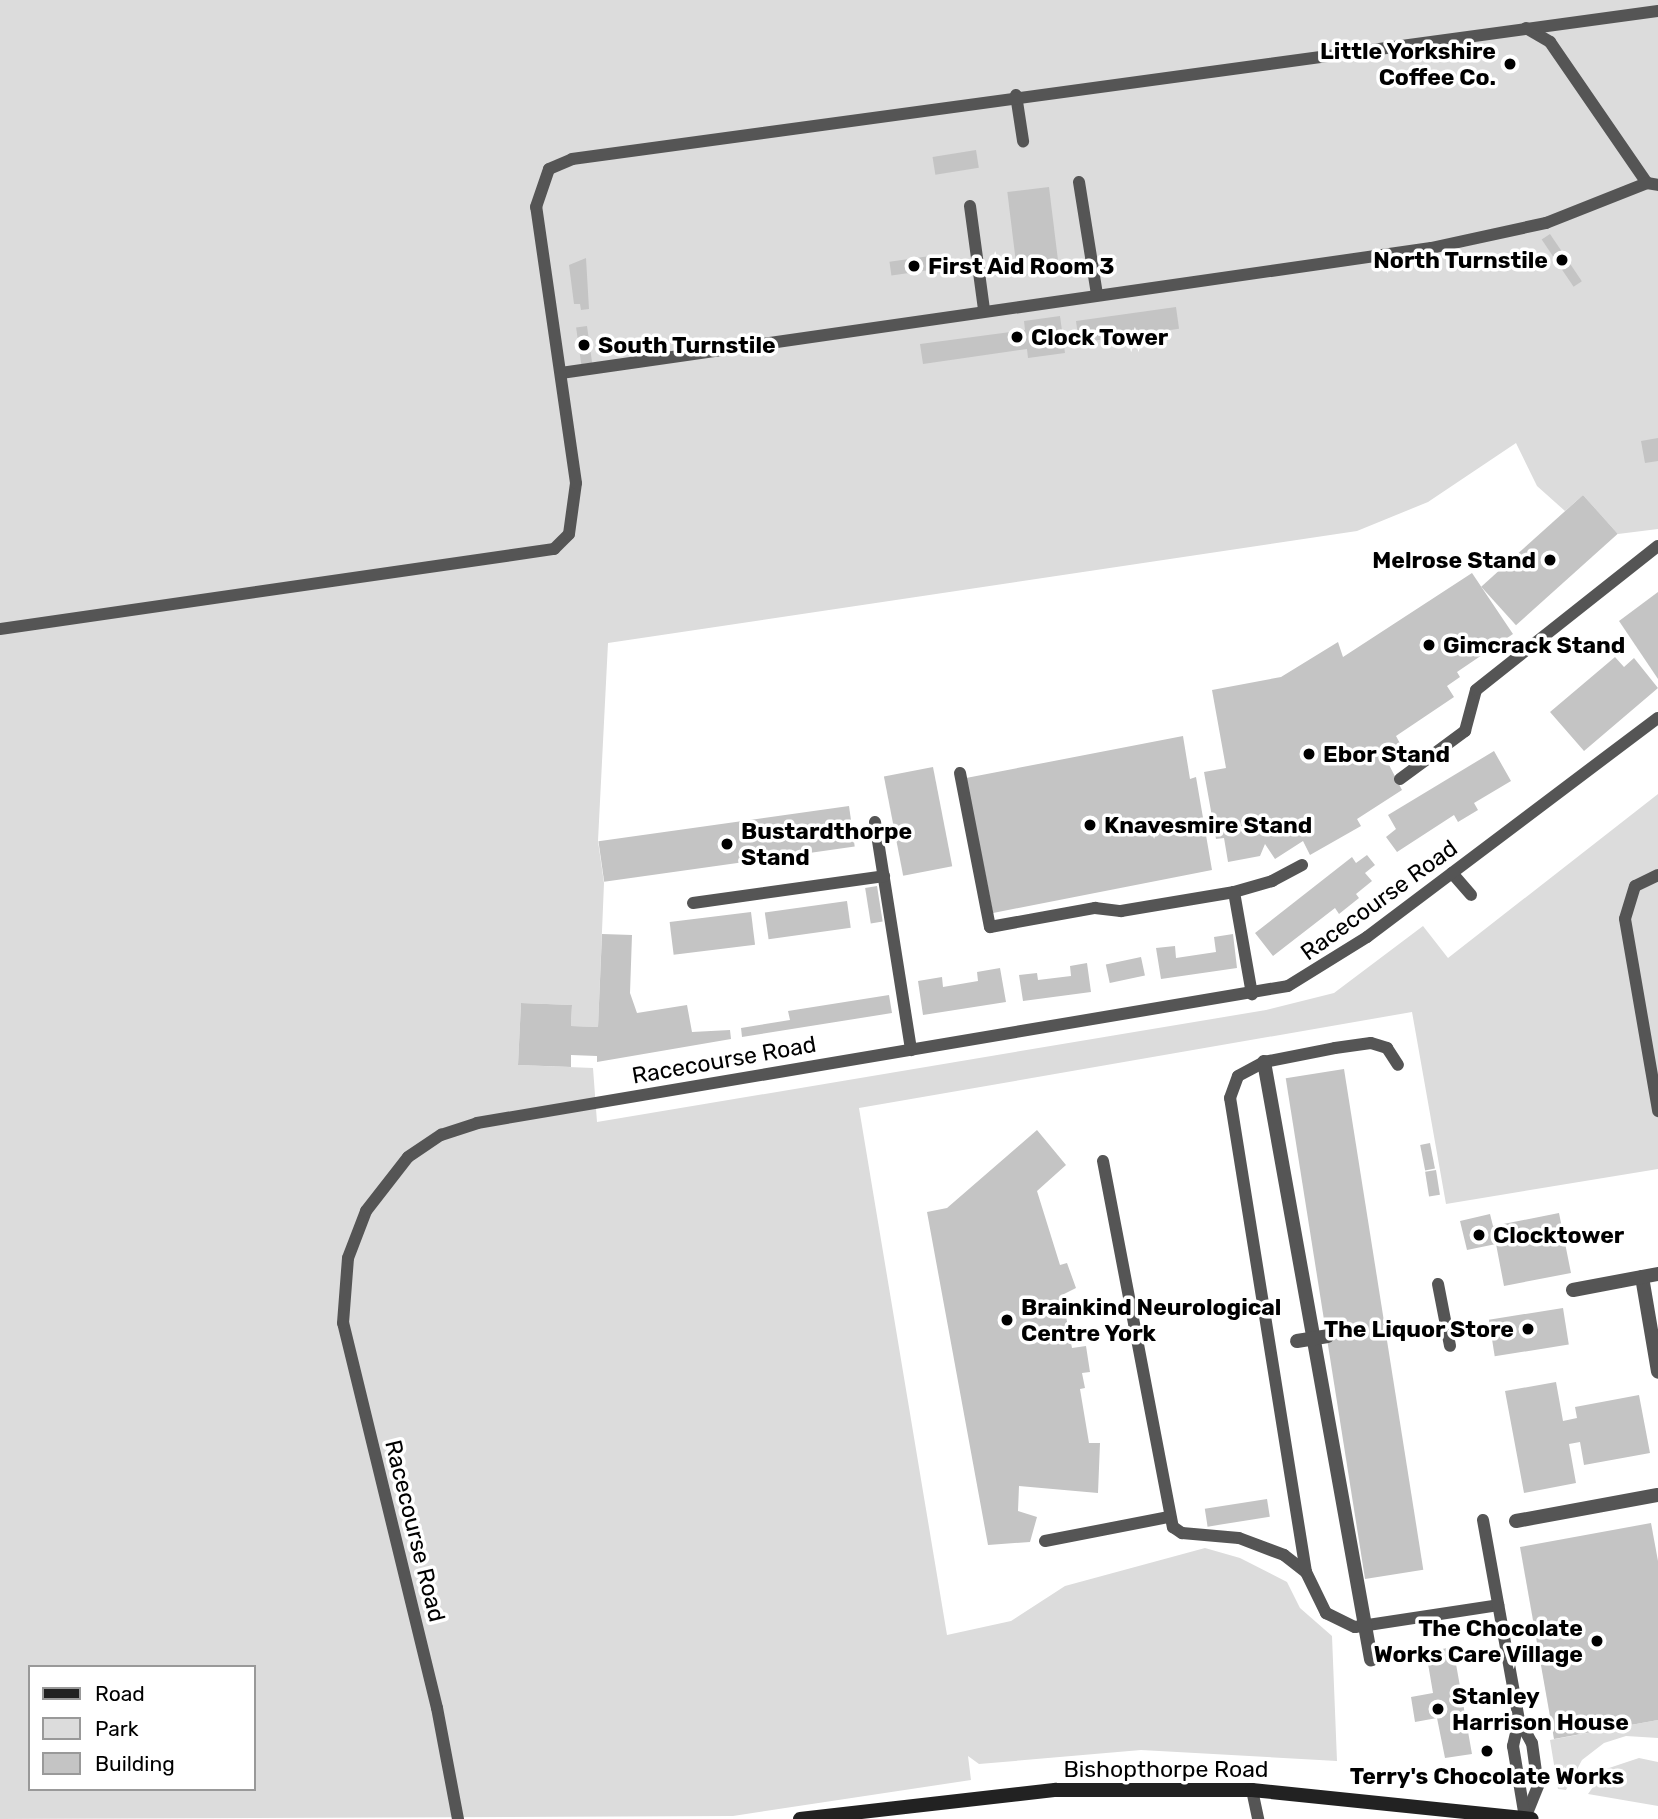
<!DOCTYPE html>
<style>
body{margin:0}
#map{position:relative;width:1658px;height:1819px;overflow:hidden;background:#fff;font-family:Rubik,sans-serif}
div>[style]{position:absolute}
.green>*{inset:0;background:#dcdcdc}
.building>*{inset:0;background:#c4c4c4;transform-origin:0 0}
.lane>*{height:12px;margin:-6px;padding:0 6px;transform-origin:6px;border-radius:6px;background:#555}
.street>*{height:14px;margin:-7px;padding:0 7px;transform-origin:7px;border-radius:7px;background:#555}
.secondary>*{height:14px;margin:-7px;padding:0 7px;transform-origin:7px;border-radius:7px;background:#222}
.dots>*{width:19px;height:19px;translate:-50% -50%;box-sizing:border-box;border:4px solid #fff;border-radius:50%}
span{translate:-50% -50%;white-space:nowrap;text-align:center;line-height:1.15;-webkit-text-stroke:7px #fff;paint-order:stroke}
.poi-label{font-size:23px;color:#000;font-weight:700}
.right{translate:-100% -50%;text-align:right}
.left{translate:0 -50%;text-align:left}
.street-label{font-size:23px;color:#000}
.legend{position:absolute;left:28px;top:1665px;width:228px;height:126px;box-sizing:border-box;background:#fff;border:2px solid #999;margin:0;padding:9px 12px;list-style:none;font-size:21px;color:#000}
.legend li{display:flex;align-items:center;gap:14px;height:35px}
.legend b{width:35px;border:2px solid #999}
</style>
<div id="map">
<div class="green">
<div style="clip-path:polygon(evenodd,0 0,1658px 0,1658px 529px,1618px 534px,1583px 495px,1565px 511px,1537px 486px,1516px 443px,1428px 502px,1357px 531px,608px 643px,598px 841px,604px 883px,598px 1027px,571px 1026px,572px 1005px,521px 1003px,518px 1065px,593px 1068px,597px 1122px,1266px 1010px,1334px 993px,1423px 926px,1448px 958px,1658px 794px,1658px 1169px,1446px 1204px,1412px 1012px,859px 1108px,947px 1635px,1011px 1621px,1065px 1586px,1205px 1548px,1240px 1558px,1287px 1582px,1300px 1608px,1332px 1636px,1337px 1761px,1141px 1750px,979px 1764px,968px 1756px,971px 1780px,733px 1816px,0 1819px,0 0,30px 1667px,254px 1667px,254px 1789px,30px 1789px,30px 1667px)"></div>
<div style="clip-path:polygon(1658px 1720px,1658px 1738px,1626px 1736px,1604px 1743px,1582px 1760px,1566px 1790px,1558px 1789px,1550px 1740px)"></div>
<div style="clip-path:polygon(1639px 1758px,1658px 1762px,1658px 1806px,1588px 1794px,1606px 1769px)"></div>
</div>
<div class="building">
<div style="left:976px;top:150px;width:18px;height:44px;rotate:81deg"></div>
<div style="left:1049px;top:187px;width:85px;height:42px;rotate:83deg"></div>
<div style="left:1550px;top:234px;width:57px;height:10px;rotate:56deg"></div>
<div style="left:937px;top:255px;width:14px;height:48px;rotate:82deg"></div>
<div style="clip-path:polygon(586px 258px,589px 309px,581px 310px,580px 304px,574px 304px,569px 265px)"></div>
<div style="left:1176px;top:307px;width:22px;height:101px;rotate:82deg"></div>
<div style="clip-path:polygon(1060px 316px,1065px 353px,1028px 358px,1027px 349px,923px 364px,920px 344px,1025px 330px,1024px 321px)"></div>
<div style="left:587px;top:326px;width:37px;height:11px;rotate:82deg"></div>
<div style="clip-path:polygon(1658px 438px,1658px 461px,1645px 463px,1641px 441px)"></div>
<div style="left:1583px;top:495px;width:52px;height:137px;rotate:48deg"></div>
<div style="clip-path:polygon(1472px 573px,1513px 634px,1457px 672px,1460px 677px,1447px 686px,1454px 697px,1396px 736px,1403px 749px,1386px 759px,1402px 790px,1357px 819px,1361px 826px,1310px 855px,1303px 841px,1275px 859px,1265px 844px,1260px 856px,1228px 862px,1224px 838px,1216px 839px,1204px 772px,1226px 768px,1212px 690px,1281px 677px,1338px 642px,1343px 657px)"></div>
<div style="clip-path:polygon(1658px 592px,1658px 679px,1619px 621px)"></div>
<div style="clip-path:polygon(1615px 657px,1624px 667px,1634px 658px,1658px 688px,1584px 751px,1550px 712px)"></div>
<div style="clip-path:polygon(1183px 736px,1190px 779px,1196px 777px,1212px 870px,993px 913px,966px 778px)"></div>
<div style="clip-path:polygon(1494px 751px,1511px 781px,1474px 803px,1478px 810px,1458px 822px,1454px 815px,1397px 852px,1386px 837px,1396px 829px,1388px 815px)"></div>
<div style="left:933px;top:767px;width:101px;height:50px;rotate:79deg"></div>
<div style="left:849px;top:806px;width:41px;height:253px;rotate:82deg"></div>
<div style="clip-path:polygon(1367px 855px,1375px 865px,1365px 873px,1372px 881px,1356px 894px,1359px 898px,1339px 914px,1335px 908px,1273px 956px,1255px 933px,1352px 857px,1356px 863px)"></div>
<div style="left:877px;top:886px;width:36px;height:12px;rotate:81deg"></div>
<div style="left:847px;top:901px;width:27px;height:83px;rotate:82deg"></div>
<div style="left:751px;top:912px;width:33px;height:82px;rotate:83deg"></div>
<div style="clip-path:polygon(602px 934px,632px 935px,630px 993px,637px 1013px,687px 1005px,692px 1032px,730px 1030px,731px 1039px,597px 1062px,597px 1056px,571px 1055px,571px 1067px,518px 1065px,521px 1003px,572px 1005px,571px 1026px,598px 1027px)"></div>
<div style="clip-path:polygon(1233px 934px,1237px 968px,1161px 979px,1156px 948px,1175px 946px,1176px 958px,1216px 952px,1214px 937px)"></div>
<div style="left:1141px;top:957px;width:19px;height:36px;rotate:78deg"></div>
<div style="clip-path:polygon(1087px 963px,1091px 992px,1023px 1001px,1019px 975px,1037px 973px,1038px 980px,1071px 976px,1070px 966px)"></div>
<div style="clip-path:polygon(1000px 968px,1006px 1002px,923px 1015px,918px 981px,942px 977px,943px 987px,978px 981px,977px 972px)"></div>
<div style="clip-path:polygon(889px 995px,892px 1013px,742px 1037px,741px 1028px,790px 1020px,788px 1011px)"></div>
<div style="left:1344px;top:1069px;width:507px;height:59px;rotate:81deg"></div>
<div style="clip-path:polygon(1037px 1130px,1066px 1165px,1037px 1191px,1060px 1265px,1067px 1263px,1076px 1288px,1062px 1295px,1072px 1348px,1086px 1346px,1090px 1372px,1082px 1373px,1085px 1388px,1080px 1389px,1089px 1443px,1100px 1443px,1098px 1493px,1019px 1486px,1018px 1511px,1037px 1517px,1030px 1542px,988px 1545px,927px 1212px,947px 1208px)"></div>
<div style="left:1430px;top:1143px;width:26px;height:10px;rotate:79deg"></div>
<div style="left:1436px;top:1170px;width:25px;height:11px;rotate:81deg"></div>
<div style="clip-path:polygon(1559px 1213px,1571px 1273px,1504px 1286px,1496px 1244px,1467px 1250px,1460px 1221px,1490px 1214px,1493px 1226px)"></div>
<div style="left:1563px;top:1308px;width:37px;height:75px;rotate:81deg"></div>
<div style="clip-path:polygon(1556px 1382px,1563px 1421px,1577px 1418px,1575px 1407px,1639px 1395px,1650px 1453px,1584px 1465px,1580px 1442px,1569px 1444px,1576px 1483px,1524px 1493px,1505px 1391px)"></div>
<div style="left:1267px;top:1499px;width:18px;height:63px;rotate:81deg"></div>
<div style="clip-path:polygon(1651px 1523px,1658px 1561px,1658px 1720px,1554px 1739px,1520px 1547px)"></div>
<div style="clip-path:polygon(1453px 1647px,1472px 1754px,1445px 1758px,1437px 1718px,1415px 1722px,1411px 1697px,1433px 1693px,1426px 1652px)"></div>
</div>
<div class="lane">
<div style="left:1526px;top:28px;width:28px;rotate:30deg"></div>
<div style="left:1550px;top:42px;width:171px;rotate:55.5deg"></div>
<div style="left:1647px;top:183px;width:11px;rotate:10deg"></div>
<div style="left:1016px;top:95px;width:47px;rotate:81.3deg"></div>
<div style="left:1079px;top:182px;width:113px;rotate:80.9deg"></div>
<div style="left:970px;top:206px;width:105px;rotate:82.3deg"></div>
<div style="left:561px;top:373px;width:879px;rotate:-8.18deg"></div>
<div style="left:1431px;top:248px;width:118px;rotate:-12.3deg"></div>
<div style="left:1546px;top:223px;width:109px;rotate:-21.6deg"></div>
<div style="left:0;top:629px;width:560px;rotate:-8.22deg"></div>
<div style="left:554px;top:549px;width:21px;rotate:-45deg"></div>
<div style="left:569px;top:534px;width:51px;rotate:-82.2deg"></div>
<div style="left:576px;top:483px;width:279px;rotate:-98.2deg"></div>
<div style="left:536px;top:207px;width:40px;rotate:-71.1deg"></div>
<div style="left:549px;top:169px;width:25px;rotate:-23deg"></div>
<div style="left:572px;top:159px;width:1096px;rotate:-7.76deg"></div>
<div style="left:960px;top:773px;width:157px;rotate:79deg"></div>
<div style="left:990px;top:927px;width:107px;rotate:-10.3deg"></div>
<div style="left:1095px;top:908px;width:26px;rotate:7deg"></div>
<div style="left:1121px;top:911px;width:115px;rotate:-9.5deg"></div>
<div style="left:1234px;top:892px;width:40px;rotate:-16deg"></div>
<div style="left:1272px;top:881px;width:34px;rotate:-28deg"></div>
<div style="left:1400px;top:779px;width:81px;rotate:-36.4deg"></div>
<div style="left:1465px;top:731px;width:42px;rotate:-75deg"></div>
<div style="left:1476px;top:690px;width:232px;rotate:-38.4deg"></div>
<div style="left:875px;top:822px;width:231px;rotate:81deg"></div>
<div style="left:1452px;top:873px;width:29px;rotate:49deg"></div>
<div style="left:1658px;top:875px;width:25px;rotate:154deg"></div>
<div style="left:1635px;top:886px;width:34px;rotate:107deg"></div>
<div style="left:1625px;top:919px;width:195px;rotate:80.2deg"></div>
<div style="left:1234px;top:892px;width:104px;rotate:80deg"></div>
<div style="left:693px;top:903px;width:193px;rotate:-8deg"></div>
<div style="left:1103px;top:1161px;width:373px;rotate:79.2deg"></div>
<div style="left:1173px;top:1527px;width:11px;rotate:34deg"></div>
<div style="left:1182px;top:1533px;width:57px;rotate:5deg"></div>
<div style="left:1239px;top:1538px;width:48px;rotate:20.7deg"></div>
<div style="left:1284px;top:1555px;width:28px;rotate:38deg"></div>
<div style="left:1306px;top:1572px;width:46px;rotate:64deg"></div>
<div style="left:1326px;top:1613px;width:32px;rotate:26deg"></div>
<div style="left:1355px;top:1627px;width:145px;rotate:-8.7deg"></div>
<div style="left:1438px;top:1284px;width:63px;rotate:79deg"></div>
<div style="left:1483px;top:1520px;width:203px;rotate:79.8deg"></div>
<div style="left:1519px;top:1720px;width:26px;rotate:61deg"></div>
<div style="left:1532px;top:1743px;width:43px;rotate:82.1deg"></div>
<div style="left:1538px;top:1786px;width:35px;rotate:112deg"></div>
<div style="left:1045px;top:1541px;width:125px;rotate:-11deg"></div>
<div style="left:1306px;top:1572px;width:480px;rotate:-99.1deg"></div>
<div style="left:1230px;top:1098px;width:23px;rotate:-70deg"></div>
<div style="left:1238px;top:1076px;width:30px;rotate:-28deg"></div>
<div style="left:1264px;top:1062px;width:72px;rotate:-11.2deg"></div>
<div style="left:1335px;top:1048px;width:36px;rotate:-8deg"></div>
<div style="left:1371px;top:1043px;width:17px;rotate:17deg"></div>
<div style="left:1387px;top:1048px;width:20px;rotate:57deg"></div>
<div style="left:1519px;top:1720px;width:27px;rotate:103deg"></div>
<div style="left:1513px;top:1746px;width:73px;rotate:80.5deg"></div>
<div style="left:1252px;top:1790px;width:30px;rotate:78deg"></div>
<div style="left:458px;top:1819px;width:113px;rotate:-100.7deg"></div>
<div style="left:437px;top:1708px;width:396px;rotate:-103.7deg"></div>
<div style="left:343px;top:1323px;width:65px;rotate:-85.6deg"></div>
<div style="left:348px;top:1258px;width:50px;rotate:-69deg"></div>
<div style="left:366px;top:1211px;width:68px;rotate:-52.1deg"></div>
<div style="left:408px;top:1157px;width:40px;rotate:-34deg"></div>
<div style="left:441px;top:1135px;width:38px;rotate:-18deg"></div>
<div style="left:477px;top:1123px;width:822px;rotate:-9.59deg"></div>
<div style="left:1288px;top:986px;width:93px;rotate:-31.8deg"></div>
<div style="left:1367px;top:937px;width:364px;rotate:-37deg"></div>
</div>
<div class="street">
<div style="left:1264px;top:1062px;width:607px;rotate:79.84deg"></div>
<div style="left:1642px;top:1277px;width:96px;rotate:80.4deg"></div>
<div style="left:1573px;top:1290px;width:86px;rotate:-10.7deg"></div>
<div style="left:1297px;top:1341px;width:31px;rotate:-9deg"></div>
<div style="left:1516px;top:1521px;width:144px;rotate:-10.4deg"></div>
</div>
<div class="secondary">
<div style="left:800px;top:1819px;width:258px;rotate:-6.5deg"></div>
<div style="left:1056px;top:1790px;width:196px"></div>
<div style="left:1252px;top:1790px;width:281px;rotate:5.9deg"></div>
</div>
<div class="dots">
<div style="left:1510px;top:64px;background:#000"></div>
<div style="left:1562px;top:260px;background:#000"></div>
<div style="left:914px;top:266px;background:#000"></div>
<div style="left:1017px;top:337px;background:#000"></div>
<div style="left:584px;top:345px;background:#000"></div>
<div style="left:1550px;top:560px;background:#000"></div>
<div style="left:1429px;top:645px;background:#000"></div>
<div style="left:1309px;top:754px;background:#000"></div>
<div style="left:1090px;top:825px;background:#000"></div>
<div style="left:727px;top:844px;background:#000"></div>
<div style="left:1479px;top:1235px;background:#000"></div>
<div style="left:1007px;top:1320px;background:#000"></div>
<div style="left:1528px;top:1329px;background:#000"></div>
<div style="left:1597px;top:1641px;background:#000"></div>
<div style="left:1438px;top:1709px;background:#000"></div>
<div style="left:1487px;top:1751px;background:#000"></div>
</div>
<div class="poi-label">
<span class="right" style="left:1496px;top:64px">Little Yorkshire<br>Coffee Co.</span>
<span class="right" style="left:1548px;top:260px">North Turnstile</span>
<span class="left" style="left:928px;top:266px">First Aid Room 3</span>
<span class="left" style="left:1031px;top:337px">Clock Tower</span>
<span class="left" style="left:598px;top:345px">South Turnstile</span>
<span class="right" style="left:1536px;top:560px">Melrose Stand</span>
<span class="left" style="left:1443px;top:645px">Gimcrack Stand</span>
<span class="left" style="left:1323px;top:754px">Ebor Stand</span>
<span class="left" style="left:1104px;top:825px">Knavesmire Stand</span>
<span class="left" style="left:741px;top:844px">Bustardthorpe<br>Stand</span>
<span class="left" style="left:1493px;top:1235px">Clocktower</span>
<span class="left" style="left:1021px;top:1320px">Brainkind Neurological<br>Centre York</span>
<span class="right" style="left:1514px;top:1329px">The Liquor Store</span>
<span class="right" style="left:1583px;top:1641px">The Chocolate<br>Works Care Village</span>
<span class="left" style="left:1452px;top:1709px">Stanley<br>Harrison House</span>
<span style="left:1487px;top:1776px">Terry's Chocolate Works</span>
</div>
<div class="street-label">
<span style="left:1379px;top:900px;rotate:-36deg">Racecourse Road</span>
<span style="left:724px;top:1060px;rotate:-10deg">Racecourse Road</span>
<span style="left:415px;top:1531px;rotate:76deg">Racecourse Road</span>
<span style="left:1166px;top:1769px">Bishopthorpe Road</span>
</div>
<ul class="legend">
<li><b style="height:9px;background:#222"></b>Road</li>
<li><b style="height:19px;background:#dcdcdc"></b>Park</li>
<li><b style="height:19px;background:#c4c4c4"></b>Building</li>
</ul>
</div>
